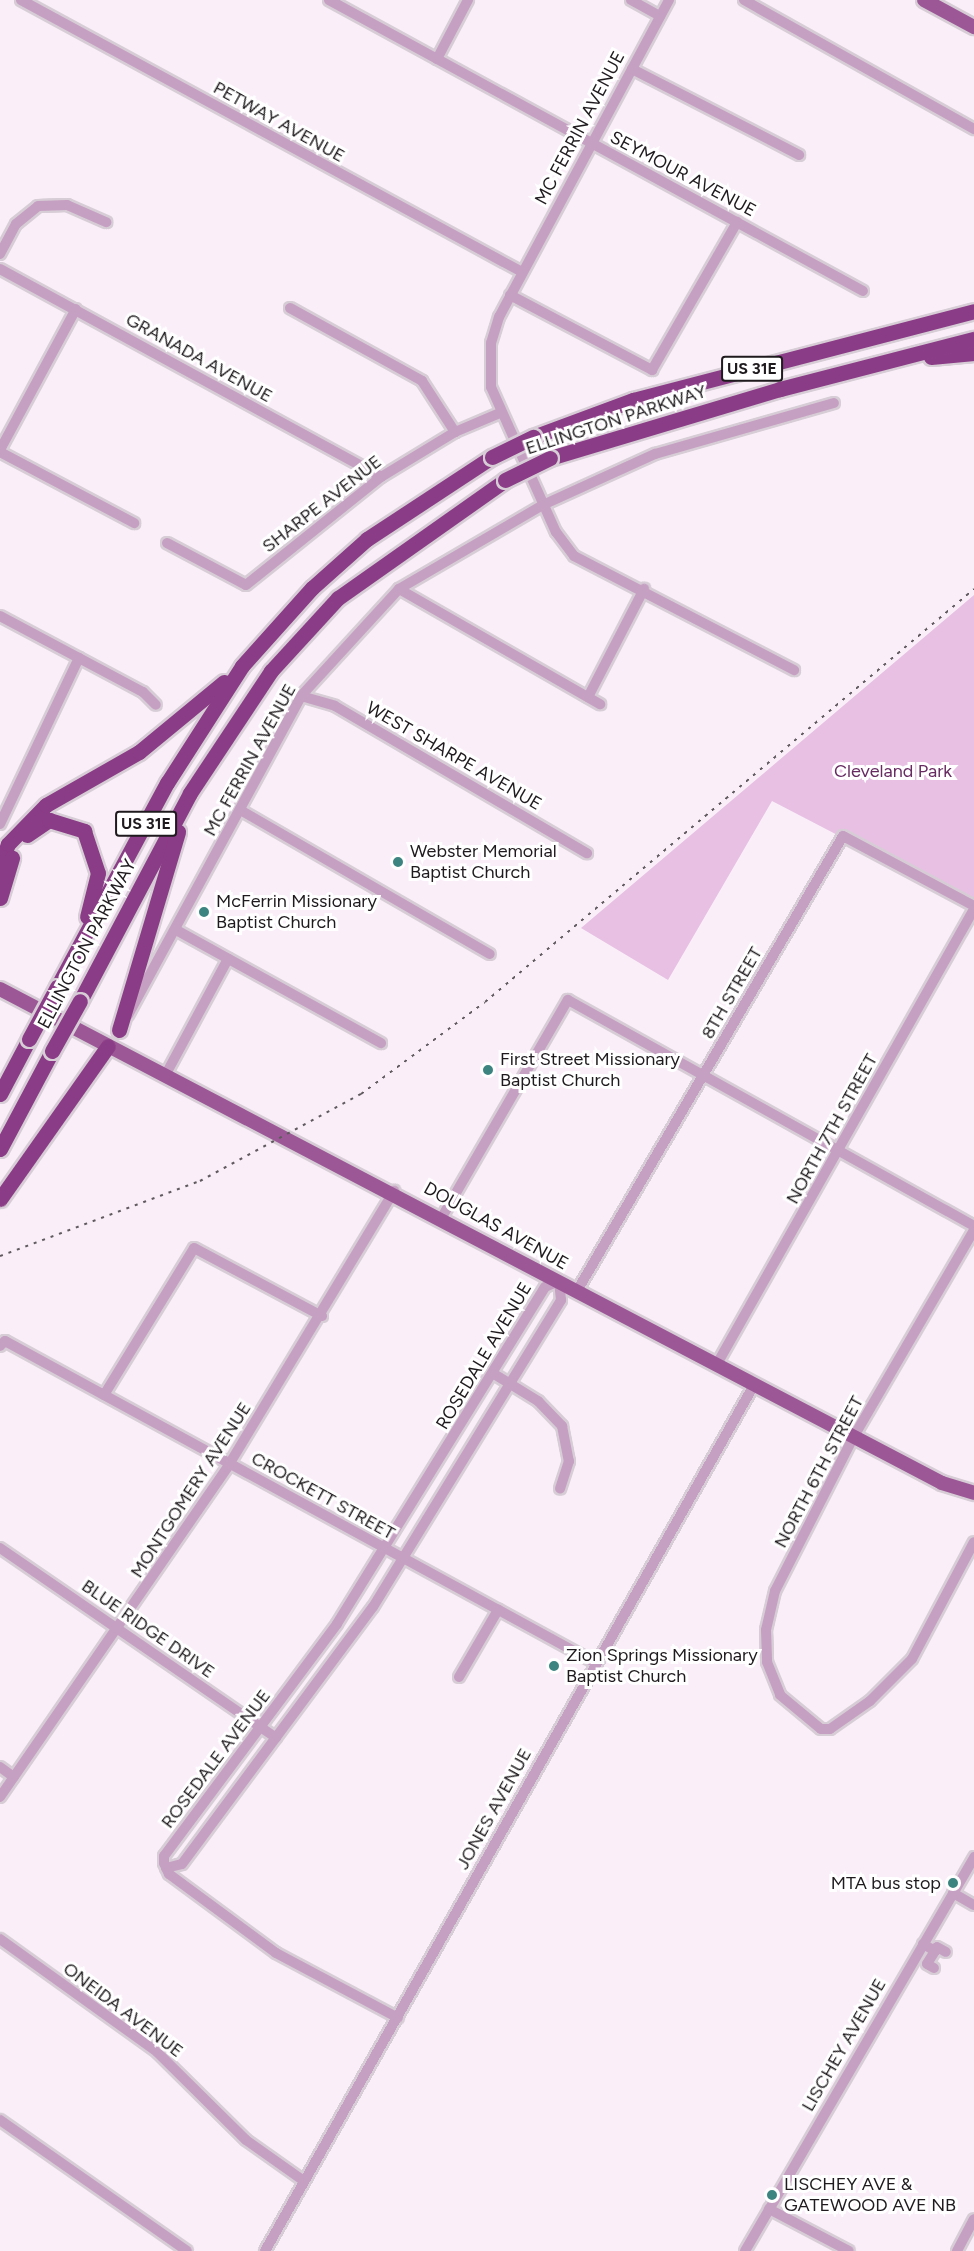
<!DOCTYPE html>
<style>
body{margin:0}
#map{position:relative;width:974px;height:2251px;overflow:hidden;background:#faeff9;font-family:Figtree,sans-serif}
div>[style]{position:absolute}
.green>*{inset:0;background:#e8c0e3}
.roads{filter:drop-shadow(2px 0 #d7cdd6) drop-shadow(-2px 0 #d7cdd6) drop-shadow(0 2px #d7cdd6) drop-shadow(0 -2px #d7cdd6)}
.minor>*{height:10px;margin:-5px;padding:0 5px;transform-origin:5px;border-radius:5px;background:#c6a0c2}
.major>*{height:14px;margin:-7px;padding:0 7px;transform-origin:7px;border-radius:7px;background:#9c5896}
.highway>*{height:15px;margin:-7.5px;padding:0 7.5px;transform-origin:7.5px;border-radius:7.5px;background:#8b3c86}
.rail>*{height:2px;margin-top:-1px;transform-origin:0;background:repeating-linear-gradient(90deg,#605a5f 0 3px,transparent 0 9px)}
.bridges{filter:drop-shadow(2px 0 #d7cdd6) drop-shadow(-2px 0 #d7cdd6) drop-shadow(0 2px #d7cdd6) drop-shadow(0 -2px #d7cdd6)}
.highway-bridge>*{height:15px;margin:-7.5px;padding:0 7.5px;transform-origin:7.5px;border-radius:7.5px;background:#8b3c86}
.dots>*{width:16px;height:16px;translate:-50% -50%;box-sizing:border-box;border:3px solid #fff;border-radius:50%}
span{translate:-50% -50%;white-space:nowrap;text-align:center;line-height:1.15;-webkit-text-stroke:6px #fff;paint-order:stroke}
.shield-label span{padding:2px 4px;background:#fff;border:2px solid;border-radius:4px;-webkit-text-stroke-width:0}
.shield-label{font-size:16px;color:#1e1a1d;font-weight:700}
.street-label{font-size:18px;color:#1e1a1d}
.park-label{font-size:18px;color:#672b62}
.poi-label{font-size:18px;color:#1e1a1d}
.left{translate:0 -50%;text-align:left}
.right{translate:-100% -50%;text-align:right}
</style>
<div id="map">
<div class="green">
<div style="clip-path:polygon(974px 595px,974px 906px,772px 801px,668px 980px,581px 928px)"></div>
</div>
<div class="roads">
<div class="minor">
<div style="left:21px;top:0;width:570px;rotate:28.5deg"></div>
<div style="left:329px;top:0;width:608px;rotate:28.59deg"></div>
<div style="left:631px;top:0;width:33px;rotate:29deg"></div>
<div style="left:669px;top:0;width:360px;rotate:118.2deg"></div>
<div style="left:499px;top:317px;width:27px;rotate:107deg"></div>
<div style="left:491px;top:343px;width:44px;rotate:90deg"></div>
<div style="left:491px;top:387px;width:159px;rotate:65.9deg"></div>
<div style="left:556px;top:532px;width:30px;rotate:53deg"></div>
<div style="left:574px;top:556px;width:248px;rotate:27.4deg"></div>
<div style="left:744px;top:0;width:264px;rotate:29.3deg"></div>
<div style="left:437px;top:59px;width:67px;rotate:-62.3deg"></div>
<div style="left:632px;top:69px;width:188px;rotate:27.2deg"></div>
<div style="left:0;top:254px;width:34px;rotate:-62deg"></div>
<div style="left:16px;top:224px;width:28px;rotate:-39deg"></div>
<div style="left:38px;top:206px;width:29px;rotate:-2deg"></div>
<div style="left:67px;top:205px;width:43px;rotate:23.6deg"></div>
<div style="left:0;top:269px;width:434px;rotate:28.6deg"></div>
<div style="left:510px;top:295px;width:161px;rotate:27.8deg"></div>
<div style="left:652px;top:370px;width:171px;rotate:-60.1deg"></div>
<div style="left:290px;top:308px;width:151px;rotate:28.9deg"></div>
<div style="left:422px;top:381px;width:61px;rotate:57.1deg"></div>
<div style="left:0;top:450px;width:160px;rotate:-61.7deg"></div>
<div style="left:0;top:452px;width:152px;rotate:27.9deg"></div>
<div style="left:167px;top:543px;width:89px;rotate:28deg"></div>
<div style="left:246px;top:585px;width:173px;rotate:-38.7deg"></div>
<div style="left:381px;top:477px;width:87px;rotate:-31.3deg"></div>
<div style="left:455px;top:432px;width:49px;rotate:-22.9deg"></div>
<div style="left:399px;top:589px;width:232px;rotate:29.8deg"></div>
<div style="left:0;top:616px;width:162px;rotate:28deg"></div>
<div style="left:143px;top:692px;width:18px;rotate:45deg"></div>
<div style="left:301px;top:696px;width:35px;rotate:16deg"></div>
<div style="left:335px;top:706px;width:292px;rotate:30.3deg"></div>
<div style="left:588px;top:697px;width:122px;rotate:-62.6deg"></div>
<div style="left:242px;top:811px;width:286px;rotate:30deg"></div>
<div style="left:0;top:824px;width:184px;rotate:-64.6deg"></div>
<div style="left:178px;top:931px;width:232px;rotate:28.9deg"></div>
<div style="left:128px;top:1015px;width:363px;rotate:-61.5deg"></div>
<div style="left:301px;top:696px;width:145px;rotate:-47.5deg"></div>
<div style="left:399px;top:589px;width:167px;rotate:-30.3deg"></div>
<div style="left:543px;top:505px;width:123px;rotate:-24.5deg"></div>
<div style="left:655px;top:454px;width:186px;rotate:-15.9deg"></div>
<div style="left:166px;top:1074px;width:131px;rotate:-61.7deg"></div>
<div style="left:442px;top:1217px;width:251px;rotate:-59.9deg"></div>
<div style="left:568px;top:1000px;width:465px;rotate:29.1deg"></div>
<div style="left:974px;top:1230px;width:238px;rotate:120.2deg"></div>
<div style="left:854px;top:1436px;width:174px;rotate:117deg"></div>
<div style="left:775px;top:1591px;width:40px;rotate:103deg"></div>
<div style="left:766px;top:1630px;width:32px;rotate:88deg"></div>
<div style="left:767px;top:1662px;width:35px;rotate:68deg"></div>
<div style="left:780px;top:1695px;width:53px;rotate:39.7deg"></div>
<div style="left:821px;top:1729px;width:9px"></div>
<div style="left:830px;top:1729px;width:49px;rotate:-35deg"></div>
<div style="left:870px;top:1701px;width:59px;rotate:-45deg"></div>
<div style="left:912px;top:1659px;width:132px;rotate:-62.1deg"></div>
<div style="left:577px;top:1291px;width:527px;rotate:-59.69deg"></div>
<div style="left:843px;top:836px;width:149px;rotate:28.1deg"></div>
<div style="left:0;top:1346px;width:7px;rotate:-45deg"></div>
<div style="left:5px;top:1341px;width:671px;rotate:28.59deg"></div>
<div style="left:717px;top:1364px;width:523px;rotate:-60.54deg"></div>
<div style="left:494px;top:1374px;width:52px;rotate:31.5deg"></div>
<div style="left:538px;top:1401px;width:35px;rotate:46deg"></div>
<div style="left:562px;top:1426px;width:36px;rotate:79deg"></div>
<div style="left:569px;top:1461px;width:29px;rotate:108deg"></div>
<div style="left:104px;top:1395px;width:172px;rotate:-58.5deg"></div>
<div style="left:194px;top:1248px;width:145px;rotate:28deg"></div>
<div style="left:0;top:1548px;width:335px;rotate:34.5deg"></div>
<div style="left:459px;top:1677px;width:78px;rotate:-59.8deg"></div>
<div style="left:0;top:1767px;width:17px;rotate:36deg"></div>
<div style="left:0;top:1797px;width:406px;rotate:-55.4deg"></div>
<div style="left:230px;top:1463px;width:318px;rotate:-58.9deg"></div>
<div style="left:166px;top:1868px;width:16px;rotate:-14deg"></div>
<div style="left:182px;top:1864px;width:320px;rotate:-53.4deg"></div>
<div style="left:373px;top:1607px;width:360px;rotate:-58.5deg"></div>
<div style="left:561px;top:1300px;width:19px;rotate:-96deg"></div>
<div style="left:559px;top:1281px;width:15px;rotate:157deg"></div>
<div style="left:545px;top:1287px;width:396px;rotate:121.7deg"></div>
<div style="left:337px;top:1624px;width:289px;rotate:126.7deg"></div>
<div style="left:164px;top:1856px;width:7px;rotate:90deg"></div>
<div style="left:164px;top:1863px;width:12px;rotate:66deg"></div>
<div style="left:169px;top:1874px;width:133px;rotate:36.4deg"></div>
<div style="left:276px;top:1953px;width:138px;rotate:28deg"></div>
<div style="left:953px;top:1893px;width:24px;rotate:30deg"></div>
<div style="left:0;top:1939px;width:193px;rotate:35.7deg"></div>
<div style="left:157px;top:2052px;width:125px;rotate:44.7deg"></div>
<div style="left:246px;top:2140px;width:71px;rotate:35.3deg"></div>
<div style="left:923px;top:1944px;width:14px;rotate:30deg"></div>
<div style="left:935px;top:1951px;width:15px;rotate:122deg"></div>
<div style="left:927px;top:1964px;width:8px;rotate:30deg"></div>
<div style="left:935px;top:1951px;width:4px;rotate:-63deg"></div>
<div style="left:937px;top:1947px;width:10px;rotate:29deg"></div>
<div style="left:0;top:2120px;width:228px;rotate:35deg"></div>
<div style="left:769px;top:2209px;width:90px;rotate:27.7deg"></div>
<div style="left:265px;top:2251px;width:995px;rotate:-60.55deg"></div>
<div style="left:745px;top:2251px;width:456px;rotate:-59.8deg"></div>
<div style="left:957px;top:2251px;width:36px;rotate:-62deg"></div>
</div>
<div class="major">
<div style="left:924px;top:0;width:57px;rotate:28.4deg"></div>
<div style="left:0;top:989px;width:1064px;rotate:27.67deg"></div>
<div style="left:942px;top:1483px;width:34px;rotate:17deg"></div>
</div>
<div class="highway">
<div style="left:931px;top:357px;width:43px;rotate:-5.3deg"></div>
<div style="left:533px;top:437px;width:107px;rotate:-20.3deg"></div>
<div style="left:633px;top:400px;width:352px;rotate:-14.6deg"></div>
<div style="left:550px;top:458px;width:240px;rotate:-16.7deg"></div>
<div style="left:780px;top:389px;width:200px;rotate:-14.5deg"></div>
<div style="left:27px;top:835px;width:27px;rotate:-34deg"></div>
<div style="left:49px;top:820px;width:37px;rotate:17deg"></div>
<div style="left:84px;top:831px;width:44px;rotate:71.6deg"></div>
<div style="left:98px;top:873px;width:45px;rotate:104deg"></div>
<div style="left:0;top:868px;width:25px;rotate:-72deg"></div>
<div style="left:8px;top:844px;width:54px;rotate:-45.7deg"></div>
<div style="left:46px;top:805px;width:107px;rotate:-29.7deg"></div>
<div style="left:139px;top:752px;width:110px;rotate:-39.5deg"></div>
<div style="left:0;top:898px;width:42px;rotate:-73.3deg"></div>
<div style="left:57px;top:987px;width:232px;rotate:-61.7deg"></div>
<div style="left:167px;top:783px;width:139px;rotate:-57.3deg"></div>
<div style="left:242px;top:666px;width:105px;rotate:-48.1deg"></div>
<div style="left:312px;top:588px;width:74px;rotate:-41.7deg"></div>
<div style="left:367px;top:539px;width:149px;rotate:-33.3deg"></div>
<div style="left:80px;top:1001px;width:235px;rotate:-62.1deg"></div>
<div style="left:190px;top:793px;width:146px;rotate:-56.4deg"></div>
<div style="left:271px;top:671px;width:99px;rotate:-47.5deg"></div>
<div style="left:338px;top:598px;width:204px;rotate:-35.2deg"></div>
<div style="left:119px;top:1030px;width:207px;rotate:-73.4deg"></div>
<div style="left:0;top:1094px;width:62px;rotate:-62.2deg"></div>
<div style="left:0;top:1149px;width:111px;rotate:-62deg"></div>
<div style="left:0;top:1199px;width:187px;rotate:-54.8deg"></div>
</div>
</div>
<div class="rail">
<div style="left:0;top:1256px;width:214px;rotate:-20.6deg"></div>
<div style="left:200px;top:1181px;width:183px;rotate:-28.4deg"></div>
<div style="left:361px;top:1094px;width:154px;rotate:-36.6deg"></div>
<div style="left:485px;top:1002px;width:640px;rotate:-40.18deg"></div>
</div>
<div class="bridges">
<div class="highway-bridge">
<div style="left:492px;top:457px;width:46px;rotate:-26deg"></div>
<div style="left:505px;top:480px;width:50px;rotate:-26.1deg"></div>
<div style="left:29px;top:1039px;width:59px;rotate:-61.7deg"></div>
<div style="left:52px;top:1051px;width:57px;rotate:-60.8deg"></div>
</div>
</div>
<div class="dots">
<div style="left:398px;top:862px;background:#3c8480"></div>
<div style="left:204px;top:912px;background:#3c8480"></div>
<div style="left:488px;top:1070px;background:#3c8480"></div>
<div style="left:554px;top:1666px;background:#3c8480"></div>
<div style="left:953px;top:1883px;background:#3c8480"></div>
<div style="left:772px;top:2195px;background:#3c8480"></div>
</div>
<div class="shield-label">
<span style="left:752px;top:369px">US 31E</span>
<span style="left:146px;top:824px">US 31E</span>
</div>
<div class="street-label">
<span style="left:279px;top:122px;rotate:29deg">PETWAY AVENUE</span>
<span style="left:580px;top:128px;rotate:-62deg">MC FERRIN AVENUE</span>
<span style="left:683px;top:174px;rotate:28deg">SEYMOUR AVENUE</span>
<span style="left:199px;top:358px;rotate:29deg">GRANADA AVENUE</span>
<span style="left:616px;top:420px;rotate:-18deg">ELLINGTON PARKWAY</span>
<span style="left:322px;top:504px;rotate:-38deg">SHARPE AVENUE</span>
<span style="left:454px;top:756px;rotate:30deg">WEST SHARPE AVENUE</span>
<span style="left:250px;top:760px;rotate:-61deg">MC FERRIN AVENUE</span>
<span style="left:87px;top:944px;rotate:-62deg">ELLINGTON PARKWAY</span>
<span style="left:732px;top:993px;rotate:-60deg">8TH STREET</span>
<span style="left:832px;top:1129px;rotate:-61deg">NORTH 7TH STREET</span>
<span style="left:496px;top:1226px;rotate:29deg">DOUGLAS AVENUE</span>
<span style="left:484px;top:1356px;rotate:-59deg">ROSEDALE AVENUE</span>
<span style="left:819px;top:1472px;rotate:-62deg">NORTH 6TH STREET</span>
<span style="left:191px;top:1490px;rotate:-57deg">MONTGOMERY AVENUE</span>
<span style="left:323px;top:1496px;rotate:29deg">CROCKETT STREET</span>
<span style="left:148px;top:1629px;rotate:35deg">BLUE RIDGE DRIVE</span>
<span style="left:216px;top:1759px;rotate:-53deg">ROSEDALE AVENUE</span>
<span style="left:494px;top:1809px;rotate:-61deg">JONES AVENUE</span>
<span style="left:123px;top:2010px;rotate:37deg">ONEIDA AVENUE</span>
<span style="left:844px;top:2045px;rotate:-60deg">LISCHEY AVENUE</span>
</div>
<div class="park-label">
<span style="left:893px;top:771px">Cleveland Park</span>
</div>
<div class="poi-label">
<span class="left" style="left:410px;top:862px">Webster Memorial<br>Baptist Church</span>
<span class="left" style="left:216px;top:912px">McFerrin Missionary<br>Baptist Church</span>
<span class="left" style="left:500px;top:1070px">First Street Missionary<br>Baptist Church</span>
<span class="left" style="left:566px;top:1666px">Zion Springs Missionary<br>Baptist Church</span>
<span class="right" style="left:941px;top:1883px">MTA bus stop</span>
<span class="left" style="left:784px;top:2195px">LISCHEY AVE &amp;<br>GATEWOOD AVE NB</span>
</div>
</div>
